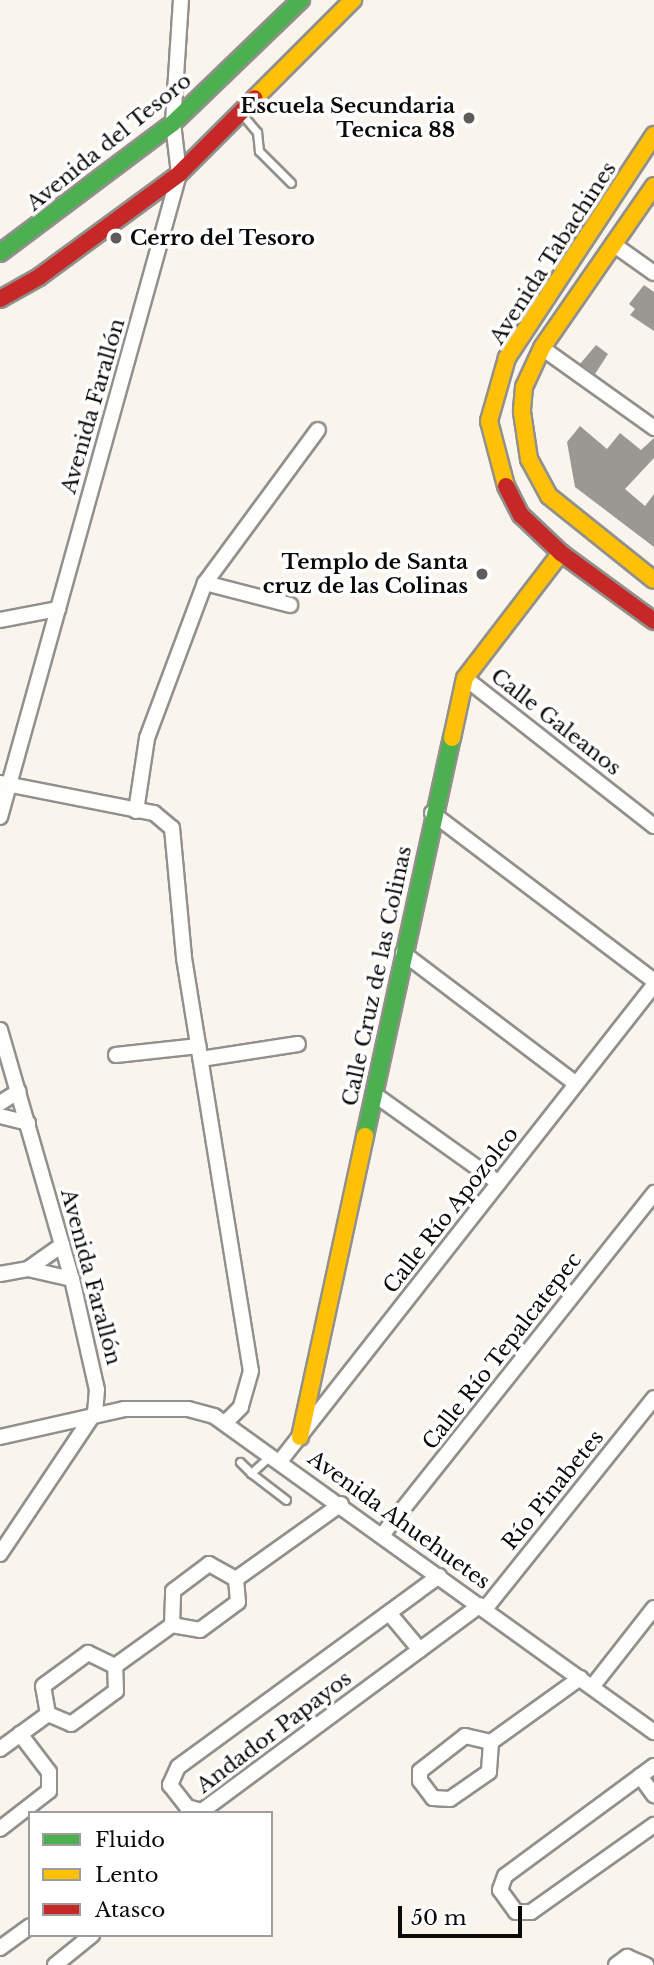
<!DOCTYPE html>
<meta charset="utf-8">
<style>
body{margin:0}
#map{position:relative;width:654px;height:1965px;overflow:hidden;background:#f9f5ed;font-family:"Libre Baskerville",serif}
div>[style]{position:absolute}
.building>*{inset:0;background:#9b9893}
.roads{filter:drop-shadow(2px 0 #92908c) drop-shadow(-2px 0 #92908c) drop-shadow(0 2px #92908c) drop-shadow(0 -2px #92908c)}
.lane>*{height:7px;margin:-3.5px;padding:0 3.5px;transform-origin:3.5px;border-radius:3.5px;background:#fefefc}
.street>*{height:14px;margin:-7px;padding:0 7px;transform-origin:7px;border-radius:7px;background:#fefefc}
.fast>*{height:16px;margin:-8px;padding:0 8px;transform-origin:8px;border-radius:8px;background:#4caf50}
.slow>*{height:16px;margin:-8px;padding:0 8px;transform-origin:8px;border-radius:8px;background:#ffc107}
.jam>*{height:16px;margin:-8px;padding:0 8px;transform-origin:8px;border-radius:8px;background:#c62828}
.dots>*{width:19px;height:19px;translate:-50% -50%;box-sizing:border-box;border:4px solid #fff;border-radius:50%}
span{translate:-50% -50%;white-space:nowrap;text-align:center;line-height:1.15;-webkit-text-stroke:7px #fff;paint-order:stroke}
.poi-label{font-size:21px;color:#0a0a0a;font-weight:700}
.right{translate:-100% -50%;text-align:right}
.left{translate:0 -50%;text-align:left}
.street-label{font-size:21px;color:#0a0a0a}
.legend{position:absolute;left:28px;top:1811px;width:245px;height:126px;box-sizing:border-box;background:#fff;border:2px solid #9d9d9d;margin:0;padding:9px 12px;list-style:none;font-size:21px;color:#0a0a0a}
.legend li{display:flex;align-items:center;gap:14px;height:35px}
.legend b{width:35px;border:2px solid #9d9d9d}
.scale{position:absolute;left:398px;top:1906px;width:124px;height:32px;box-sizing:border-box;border:4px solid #0a0a0a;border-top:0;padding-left:9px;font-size:21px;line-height:24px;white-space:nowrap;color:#0a0a0a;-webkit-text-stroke:5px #fff;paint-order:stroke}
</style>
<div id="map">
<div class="building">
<div style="clip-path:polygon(644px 285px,654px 292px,654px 331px,630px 315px,635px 309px,629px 304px)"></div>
<div style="clip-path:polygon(596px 345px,608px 354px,595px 374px,580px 364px)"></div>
<div style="clip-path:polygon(580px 426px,607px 449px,620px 433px,641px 450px,654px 438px,654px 458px,625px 489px,645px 506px,654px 494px,654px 547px,575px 487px,567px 442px)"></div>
</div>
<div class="roads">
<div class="lane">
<div style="left:241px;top:113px;width:25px;rotate:50deg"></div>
<div style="left:257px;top:132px;width:19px;rotate:84deg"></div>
<div style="left:259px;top:151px;width:45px;rotate:45deg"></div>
<div style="left:271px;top:1455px;width:27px;rotate:138deg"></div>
<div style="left:251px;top:1473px;width:44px;rotate:37.6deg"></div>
<div style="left:240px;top:1462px;width:16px;rotate:45deg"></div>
</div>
<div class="street">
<div style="left:613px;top:244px;width:50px;rotate:35.3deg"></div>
<div style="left:542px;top:348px;width:138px;rotate:35.5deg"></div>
<div style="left:205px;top:583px;width:88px;rotate:14.5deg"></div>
<div style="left:0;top:620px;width:59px;rotate:-10.7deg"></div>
<div style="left:465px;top:678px;width:240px;rotate:38.1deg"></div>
<div style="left:1px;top:783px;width:156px;rotate:11.1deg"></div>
<div style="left:154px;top:813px;width:23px;rotate:40deg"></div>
<div style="left:172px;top:828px;width:131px;rotate:84.7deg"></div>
<div style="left:184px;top:958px;width:418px;rotate:80.8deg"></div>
<div style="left:251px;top:1371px;width:37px;rotate:106deg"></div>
<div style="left:241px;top:1407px;width:23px;rotate:135deg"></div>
<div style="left:136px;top:811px;width:74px;rotate:-81.4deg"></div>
<div style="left:147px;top:738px;width:165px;rotate:-69.5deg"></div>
<div style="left:205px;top:583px;width:190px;rotate:-53.6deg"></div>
<div style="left:432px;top:813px;width:278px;rotate:37.1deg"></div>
<div style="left:0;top:817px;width:667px;rotate:-74.44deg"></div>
<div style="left:179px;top:174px;width:51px;rotate:-96.7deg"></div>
<div style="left:173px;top:123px;width:123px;rotate:-86.3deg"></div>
<div style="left:403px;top:953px;width:217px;rotate:37.1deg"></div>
<div style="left:0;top:1030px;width:259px;rotate:73.9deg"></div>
<div style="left:72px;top:1279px;width:114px;rotate:77.3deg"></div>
<div style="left:97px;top:1390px;width:22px;rotate:95deg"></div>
<div style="left:95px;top:1412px;width:171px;rotate:123.8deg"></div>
<div style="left:116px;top:1055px;width:83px;rotate:-6.2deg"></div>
<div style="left:201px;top:1059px;width:98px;rotate:-8.8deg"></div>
<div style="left:374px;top:1094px;width:153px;rotate:35.5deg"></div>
<div style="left:0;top:1103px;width:22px;rotate:-32deg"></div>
<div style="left:0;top:1116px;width:29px;rotate:14deg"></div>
<div style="left:28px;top:1269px;width:45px;rotate:12.8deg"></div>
<div style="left:0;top:1274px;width:28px;rotate:-10deg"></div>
<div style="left:28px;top:1269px;width:42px;rotate:-35.2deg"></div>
<div style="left:0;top:1437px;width:127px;rotate:-12.7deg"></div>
<div style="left:124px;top:1409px;width:64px"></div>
<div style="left:188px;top:1409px;width:27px;rotate:15deg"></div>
<div style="left:214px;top:1416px;width:542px;rotate:35.69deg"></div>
<div style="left:281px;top:1460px;width:604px;rotate:-51.86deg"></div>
<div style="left:383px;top:1534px;width:436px;rotate:-51.5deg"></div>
<div style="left:439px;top:1576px;width:323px;rotate:143.8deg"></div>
<div style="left:178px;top:1767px;width:20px;rotate:114deg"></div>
<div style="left:170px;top:1785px;width:28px;rotate:52deg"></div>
<div style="left:187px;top:1807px;width:16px;rotate:15deg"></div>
<div style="left:202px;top:1811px;width:346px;rotate:-36.5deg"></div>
<div style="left:236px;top:1579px;width:129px;rotate:-35.5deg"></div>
<div style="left:485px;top:1609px;width:270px;rotate:-51.3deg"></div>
<div style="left:389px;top:1613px;width:48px;rotate:50deg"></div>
<div style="left:172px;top:1625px;width:34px;rotate:-88deg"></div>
<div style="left:173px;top:1591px;width:45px;rotate:-36.9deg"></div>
<div style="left:209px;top:1564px;width:31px;rotate:29deg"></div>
<div style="left:115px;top:1666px;width:70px;rotate:-35.7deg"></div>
<div style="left:172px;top:1625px;width:28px;rotate:10deg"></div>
<div style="left:200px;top:1630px;width:47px;rotate:-36.4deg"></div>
<div style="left:238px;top:1602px;width:23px;rotate:-95deg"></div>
<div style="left:592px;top:1687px;width:100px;rotate:-51.9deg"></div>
<div style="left:48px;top:1714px;width:28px;rotate:-100deg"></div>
<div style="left:43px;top:1686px;width:56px;rotate:-36.3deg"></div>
<div style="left:88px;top:1653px;width:30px;rotate:26deg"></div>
<div style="left:48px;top:1714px;width:25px;rotate:23deg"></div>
<div style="left:71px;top:1724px;width:56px;rotate:-36.3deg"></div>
<div style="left:116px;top:1691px;width:25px;rotate:-92deg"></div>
<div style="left:465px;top:1736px;width:27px;rotate:13deg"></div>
<div style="left:491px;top:1742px;width:30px;rotate:94deg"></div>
<div style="left:489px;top:1772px;width:47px;rotate:145.3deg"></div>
<div style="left:450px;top:1799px;width:17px;rotate:-177deg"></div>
<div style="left:433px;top:1798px;width:21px;rotate:-127deg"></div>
<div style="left:420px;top:1781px;width:10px;rotate:-90deg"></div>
<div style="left:420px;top:1771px;width:57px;rotate:-37.9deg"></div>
<div style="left:491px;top:1742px;width:110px;rotate:-35.7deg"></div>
<div style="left:0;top:1749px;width:59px;rotate:-36.1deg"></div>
<div style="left:654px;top:1766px;width:185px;rotate:143.6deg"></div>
<div style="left:505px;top:1876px;width:15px;rotate:110deg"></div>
<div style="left:500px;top:1890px;width:27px;rotate:54deg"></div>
<div style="left:516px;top:1912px;width:15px"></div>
<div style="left:531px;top:1912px;width:151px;rotate:-35.3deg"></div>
<div style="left:640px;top:1776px;width:24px;rotate:54deg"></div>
<div style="left:0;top:1829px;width:62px;rotate:-37.8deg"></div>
<div style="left:49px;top:1791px;width:19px;rotate:-90deg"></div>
<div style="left:49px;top:1772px;width:48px;rotate:-127.3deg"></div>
<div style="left:0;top:1948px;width:37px;rotate:-36deg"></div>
<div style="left:55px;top:1965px;width:48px;rotate:-39deg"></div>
<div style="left:616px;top:1965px;width:14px;rotate:-36deg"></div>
<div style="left:627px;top:1957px;width:21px;rotate:23deg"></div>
</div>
<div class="fast">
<div style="left:0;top:253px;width:216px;rotate:-36.9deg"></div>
<div style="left:173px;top:123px;width:178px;rotate:-43.9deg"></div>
<div style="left:365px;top:1136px;width:407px;rotate:-77.7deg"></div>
</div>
<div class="slow">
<div style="left:255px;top:98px;width:139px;rotate:-45deg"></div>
<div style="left:654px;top:186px;width:197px;rotate:124.7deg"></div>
<div style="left:542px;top:348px;width:43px;rotate:114.8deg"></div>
<div style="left:524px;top:387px;width:25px;rotate:95deg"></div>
<div style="left:522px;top:412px;width:48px;rotate:81.5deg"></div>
<div style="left:529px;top:459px;width:42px;rotate:61.6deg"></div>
<div style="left:549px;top:496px;width:134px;rotate:38.7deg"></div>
<div style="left:506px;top:486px;width:67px;rotate:-104.7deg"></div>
<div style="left:489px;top:421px;width:66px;rotate:-74.1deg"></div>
<div style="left:507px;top:358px;width:267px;rotate:-56.6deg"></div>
<div style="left:452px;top:738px;width:61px;rotate:-77.8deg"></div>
<div style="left:465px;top:678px;width:158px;rotate:-52.5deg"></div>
<div style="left:300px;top:1437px;width:308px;rotate:-77.8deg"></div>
</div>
<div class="jam">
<div style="left:0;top:299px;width:45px;rotate:-29.4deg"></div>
<div style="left:39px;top:277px;width:174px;rotate:-36.3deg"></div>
<div style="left:179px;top:174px;width:107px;rotate:-45deg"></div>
<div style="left:506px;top:486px;width:33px;rotate:63deg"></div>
<div style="left:521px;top:515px;width:55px;rotate:43.5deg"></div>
<div style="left:561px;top:553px;width:115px;rotate:36.2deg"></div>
</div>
</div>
<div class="dots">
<div style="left:469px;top:118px;background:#5e5c59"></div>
<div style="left:116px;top:238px;background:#5e5c59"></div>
<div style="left:482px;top:574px;background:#5e5c59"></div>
</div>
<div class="poi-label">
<span class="right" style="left:455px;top:118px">Escuela Secundaria<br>Tecnica 88</span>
<span class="left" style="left:130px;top:238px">Cerro del Tesoro</span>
<span class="right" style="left:468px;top:574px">Templo de Santa<br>cruz de las Colinas</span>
</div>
<div class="street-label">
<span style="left:109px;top:142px;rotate:-39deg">Avenida del Tesoro</span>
<span style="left:553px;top:253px;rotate:-57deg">Avenida Tabachines</span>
<span style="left:93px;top:406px;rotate:-74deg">Avenida Farallón</span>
<span style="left:556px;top:722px;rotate:38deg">Calle Galeanos</span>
<span style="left:377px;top:976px;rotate:-78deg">Calle Cruz de las Colinas</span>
<span style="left:451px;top:1210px;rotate:-52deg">Calle Río Apozolco</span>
<span style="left:91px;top:1277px;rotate:75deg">Avenida Farallón</span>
<span style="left:502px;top:1351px;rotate:-52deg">Calle Río Tepalcatepec</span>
<span style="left:553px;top:1490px;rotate:-51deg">Río Pinabetes</span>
<span style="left:399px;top:1520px;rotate:36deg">Avenida Ahuehuetes</span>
<span style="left:274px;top:1732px;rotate:-37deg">Andador Papayos</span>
</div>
<ul class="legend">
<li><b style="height:9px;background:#4caf50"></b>Fluido</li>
<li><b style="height:9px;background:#ffc107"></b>Lento</li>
<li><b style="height:9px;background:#c62828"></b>Atasco</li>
</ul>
<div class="scale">50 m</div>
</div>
